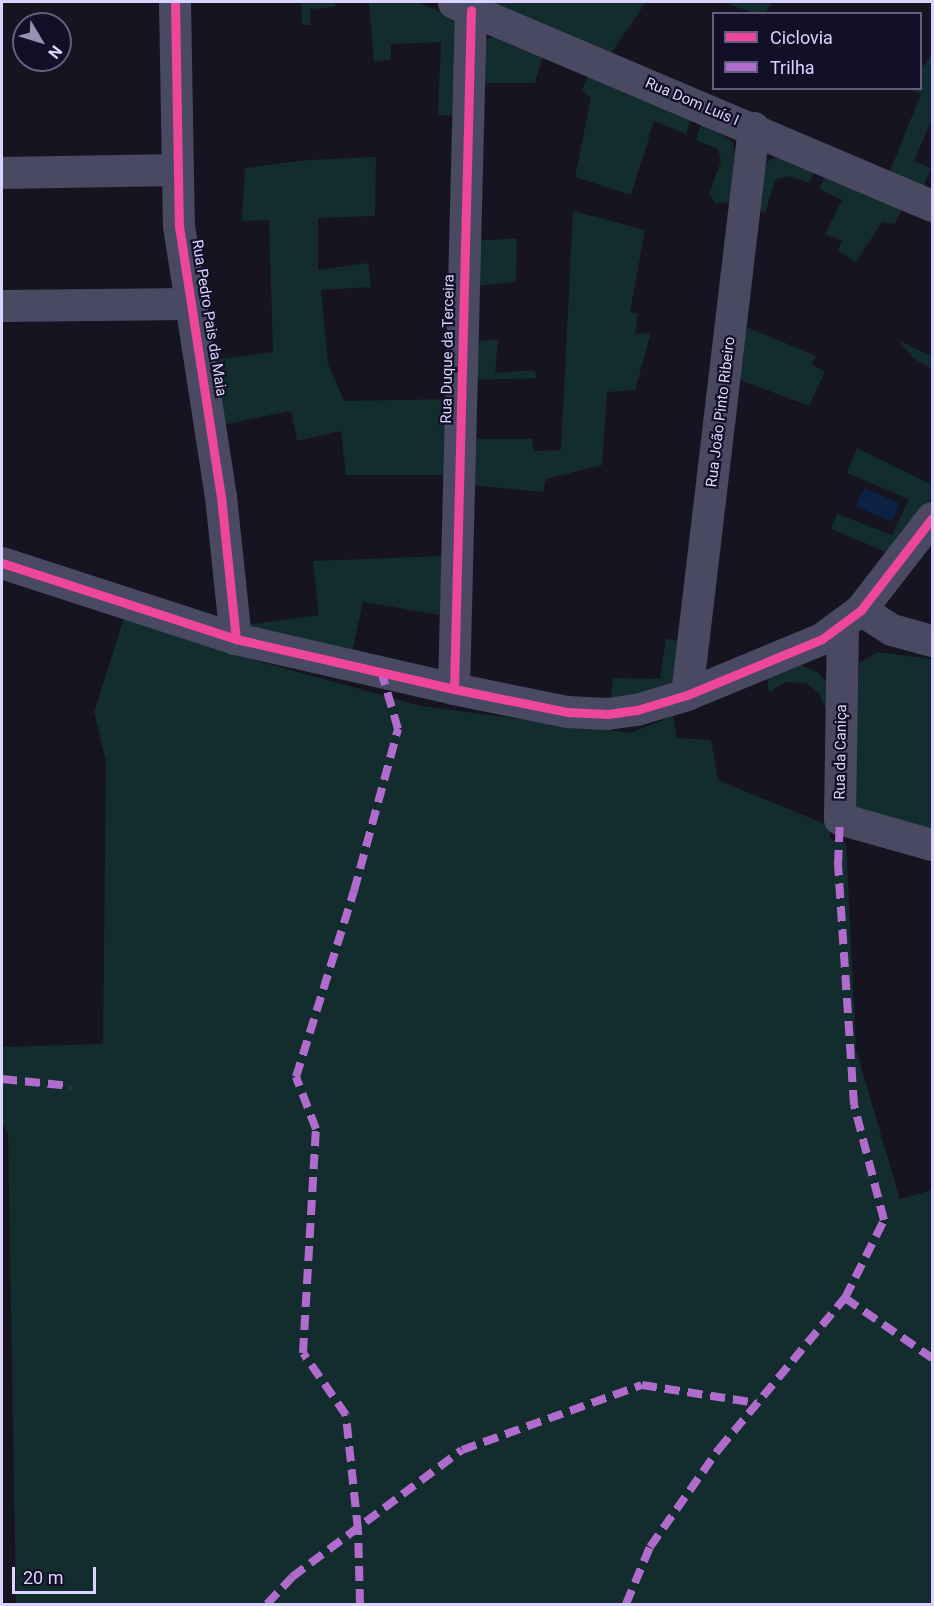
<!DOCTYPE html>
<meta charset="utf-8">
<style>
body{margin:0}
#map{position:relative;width:934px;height:1606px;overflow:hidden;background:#161421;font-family:Roboto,sans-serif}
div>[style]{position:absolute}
.green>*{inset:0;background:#132c2d}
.water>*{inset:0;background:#0d2144;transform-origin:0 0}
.minor>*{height:32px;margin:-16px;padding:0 16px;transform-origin:16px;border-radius:16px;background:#4a4962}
.quiet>*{height:8px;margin-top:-4px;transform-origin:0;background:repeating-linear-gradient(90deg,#b06ccc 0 15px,transparent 0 23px)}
.cycleway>*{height:9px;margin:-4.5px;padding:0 4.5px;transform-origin:4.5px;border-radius:4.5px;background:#ed469a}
span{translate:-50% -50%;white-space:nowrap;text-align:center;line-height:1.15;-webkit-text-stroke:4.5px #130f26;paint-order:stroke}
.street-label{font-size:15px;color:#d9d4ff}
.frame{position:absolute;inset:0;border:3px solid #d9d4ff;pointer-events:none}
.legend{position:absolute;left:712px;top:12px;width:210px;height:78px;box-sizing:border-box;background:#130f26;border:2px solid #625e7d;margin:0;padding:8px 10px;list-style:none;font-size:18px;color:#d9d4ff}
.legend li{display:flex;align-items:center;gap:12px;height:30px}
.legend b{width:30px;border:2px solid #625e7d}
.north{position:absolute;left:12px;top:12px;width:60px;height:60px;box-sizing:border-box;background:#130f26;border:2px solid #625e7d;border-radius:50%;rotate:128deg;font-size:16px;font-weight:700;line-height:24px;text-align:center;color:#d9d4ff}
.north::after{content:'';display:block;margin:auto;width:21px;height:27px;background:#9591b1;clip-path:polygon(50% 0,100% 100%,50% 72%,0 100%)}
.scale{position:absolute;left:12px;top:1567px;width:84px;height:27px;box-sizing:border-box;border:3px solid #d9d4ff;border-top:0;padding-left:8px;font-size:18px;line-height:21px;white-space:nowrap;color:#d9d4ff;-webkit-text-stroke:4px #130f26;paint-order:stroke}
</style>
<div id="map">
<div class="green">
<div style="clip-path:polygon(301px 2px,334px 2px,336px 7px,310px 9px,310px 25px,302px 25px)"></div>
<div style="clip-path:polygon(369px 2px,418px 2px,454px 18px,458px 29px,457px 116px,438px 115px,441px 42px,391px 44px,391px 60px,374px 62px)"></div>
<div style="clip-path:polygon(491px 2px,646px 2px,610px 55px)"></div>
<div style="clip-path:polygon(723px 2px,772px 2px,765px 14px,754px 13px)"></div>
<div style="clip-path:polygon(499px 35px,543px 54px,535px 83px,479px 83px,486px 39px)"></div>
<div style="clip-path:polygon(931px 55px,932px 119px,914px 161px,931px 168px,924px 186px,890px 171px,921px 94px,907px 89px,920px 88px,921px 69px)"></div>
<div style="clip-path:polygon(589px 74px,691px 118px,686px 134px,654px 121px,631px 195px,575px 177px,591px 98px,582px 90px)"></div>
<div style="clip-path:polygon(702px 122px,733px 142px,736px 166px,732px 202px,716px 203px,709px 195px,721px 161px,718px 149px,696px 140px)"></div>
<div style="clip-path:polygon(778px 155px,816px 168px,809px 183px,790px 176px,776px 179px,765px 213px,756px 208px,764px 164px)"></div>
<div style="clip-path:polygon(376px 157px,375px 216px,318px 218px,318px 270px,368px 263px,371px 287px,321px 290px,328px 364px,344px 401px,449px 399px,446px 475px,346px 475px,341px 431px,297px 441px,291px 411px,222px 425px,214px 360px,273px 352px,269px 220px,242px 221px,245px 168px,308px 160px)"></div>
<div style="clip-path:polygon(827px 173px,903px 207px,895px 224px,882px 222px,856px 262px,838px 251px,842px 241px,825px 234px,842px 200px,819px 189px)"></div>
<div style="clip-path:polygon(573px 211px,645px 230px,630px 312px,638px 314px,635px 334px,651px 333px,635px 390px,607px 392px,602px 465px,546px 479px,543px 492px,470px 485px,471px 439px,532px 439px,534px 451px,561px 450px)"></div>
<div style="clip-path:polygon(517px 238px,516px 282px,474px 286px,475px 241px)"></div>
<div style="clip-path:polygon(741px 325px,817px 356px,811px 364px,825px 372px,809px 406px,735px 378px)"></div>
<div style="clip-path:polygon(498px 339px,495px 373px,535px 370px,536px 378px,472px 380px,473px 342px)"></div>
<div style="clip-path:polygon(899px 341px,932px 356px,932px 369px,913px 358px)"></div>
<div style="clip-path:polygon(857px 448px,932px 485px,932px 497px,889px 553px,831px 529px,837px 514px,892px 535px,909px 499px,847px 473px)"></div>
<div style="clip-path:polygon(442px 556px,440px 615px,363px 602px,351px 657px,245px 625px,319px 615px,313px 561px)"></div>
<div style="clip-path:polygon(125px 615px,248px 658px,421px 706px,630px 733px,673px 716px,677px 738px,711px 740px,718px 780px,830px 826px,830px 839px,846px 843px,856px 1050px,900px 1199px,932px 1190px,932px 1604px,16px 1604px,8px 1133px,2px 1123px,2px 1047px,103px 1044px,106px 761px,94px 712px)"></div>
<div style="clip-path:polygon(666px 639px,681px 640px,676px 680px,662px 693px,610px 705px,613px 678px,660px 679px)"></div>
<div style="clip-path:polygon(877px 652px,932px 659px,932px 833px,861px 812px,853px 806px,859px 663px)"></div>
<div style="clip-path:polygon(799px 664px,819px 673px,831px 688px,831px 707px,824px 706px,819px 693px,806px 683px,786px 682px,769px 692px,767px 678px)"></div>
</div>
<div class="water">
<div style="left:864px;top:488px;width:39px;height:20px;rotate:23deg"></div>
</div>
<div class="minor">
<div style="left:175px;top:2px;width:224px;rotate:89deg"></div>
<div style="left:179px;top:226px;width:274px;rotate:81.2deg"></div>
<div style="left:221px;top:497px;width:143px;rotate:84deg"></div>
<div style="left:454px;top:3px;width:519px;rotate:23.01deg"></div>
<div style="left:2px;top:173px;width:174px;rotate:-1deg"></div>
<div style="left:2px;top:306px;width:188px;rotate:-0.6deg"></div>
<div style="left:2px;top:563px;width:246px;rotate:18deg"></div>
<div style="left:236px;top:639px;width:224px;rotate:12.9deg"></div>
<div style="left:454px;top:689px;width:115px;rotate:11.5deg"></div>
<div style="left:567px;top:712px;width:41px;rotate:2.8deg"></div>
<div style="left:608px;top:714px;width:29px;rotate:-8deg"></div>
<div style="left:637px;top:710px;width:52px;rotate:-16.7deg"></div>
<div style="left:687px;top:695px;width:146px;rotate:-22.5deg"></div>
<div style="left:822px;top:639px;width:49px;rotate:-36.6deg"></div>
<div style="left:861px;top:610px;width:116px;rotate:-52.3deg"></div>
<div style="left:861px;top:610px;width:37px;rotate:33deg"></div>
<div style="left:892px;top:630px;width:41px;rotate:15.4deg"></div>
<div style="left:843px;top:625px;width:194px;rotate:90.9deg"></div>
<div style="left:840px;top:819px;width:96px;rotate:15.8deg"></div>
<div style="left:454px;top:689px;width:679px;rotate:-88.57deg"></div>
<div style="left:687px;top:695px;width:571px;rotate:-83.26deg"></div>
</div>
<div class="quiet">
<div style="left:2px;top:1079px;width:69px;rotate:5.8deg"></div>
<div style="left:845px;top:1298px;width:106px;rotate:34.6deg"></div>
<div style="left:267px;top:1604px;width:37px;rotate:-47deg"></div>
<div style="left:292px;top:1577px;width:212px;rotate:-36.8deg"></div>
<div style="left:462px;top:1450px;width:191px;rotate:-19.9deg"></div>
<div style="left:642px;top:1385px;width:116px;rotate:8.9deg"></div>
<div style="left:360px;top:1604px;width:74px;rotate:-91.5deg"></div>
<div style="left:358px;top:1530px;width:116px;rotate:-96deg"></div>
<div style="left:346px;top:1415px;width:75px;rotate:-124.7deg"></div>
<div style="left:303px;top:1353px;width:224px;rotate:-86.7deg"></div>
<div style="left:316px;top:1129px;width:56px;rotate:-111deg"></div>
<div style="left:296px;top:1077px;width:195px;rotate:-72.7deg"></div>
<div style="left:354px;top:891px;width:168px;rotate:-74.8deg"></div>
<div style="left:398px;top:729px;width:57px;rotate:-106.2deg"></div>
<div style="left:626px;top:1604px;width:62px;rotate:-67.2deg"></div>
<div style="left:650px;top:1547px;width:120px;rotate:-54.9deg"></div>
<div style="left:719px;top:1449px;width:197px;rotate:-50.2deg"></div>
<div style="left:845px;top:1298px;width:87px;rotate:-63.4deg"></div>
<div style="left:884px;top:1220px;width:119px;rotate:-104.6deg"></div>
<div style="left:854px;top:1105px;width:241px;rotate:-93.8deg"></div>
<div style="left:838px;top:865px;width:46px;rotate:-87.5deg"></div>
</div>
<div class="cycleway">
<div style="left:175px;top:2px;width:224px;rotate:89deg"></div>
<div style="left:179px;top:226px;width:274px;rotate:81.2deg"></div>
<div style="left:221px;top:497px;width:143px;rotate:84deg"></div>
<div style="left:2px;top:563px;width:246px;rotate:18deg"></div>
<div style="left:236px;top:639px;width:224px;rotate:12.9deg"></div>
<div style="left:454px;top:689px;width:115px;rotate:11.5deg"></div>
<div style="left:567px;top:712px;width:41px;rotate:2.8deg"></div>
<div style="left:608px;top:714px;width:29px;rotate:-8deg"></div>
<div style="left:637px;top:710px;width:52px;rotate:-16.7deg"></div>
<div style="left:687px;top:695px;width:146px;rotate:-22.5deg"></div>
<div style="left:822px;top:639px;width:49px;rotate:-36.6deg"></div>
<div style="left:861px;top:610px;width:116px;rotate:-52.3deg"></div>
<div style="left:454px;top:689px;width:679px;rotate:-88.57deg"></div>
</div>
<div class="street-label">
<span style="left:692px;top:102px;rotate:23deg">Rua Dom Luís I</span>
<span style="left:209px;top:318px;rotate:81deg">Rua Pedro Pais da Maia</span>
<span style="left:448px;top:349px;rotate:-89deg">Rua Duque da Terceira</span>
<span style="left:721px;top:412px;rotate:-83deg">Rua João Pinto Ribeiro</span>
<span style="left:841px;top:752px;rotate:-89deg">Rua da Caniça</span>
</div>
<div class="frame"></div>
<ul class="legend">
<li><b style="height:8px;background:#ed469a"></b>Ciclovia</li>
<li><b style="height:8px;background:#b06ccc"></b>Trilha</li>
</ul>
<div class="north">N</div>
<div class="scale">20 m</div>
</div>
